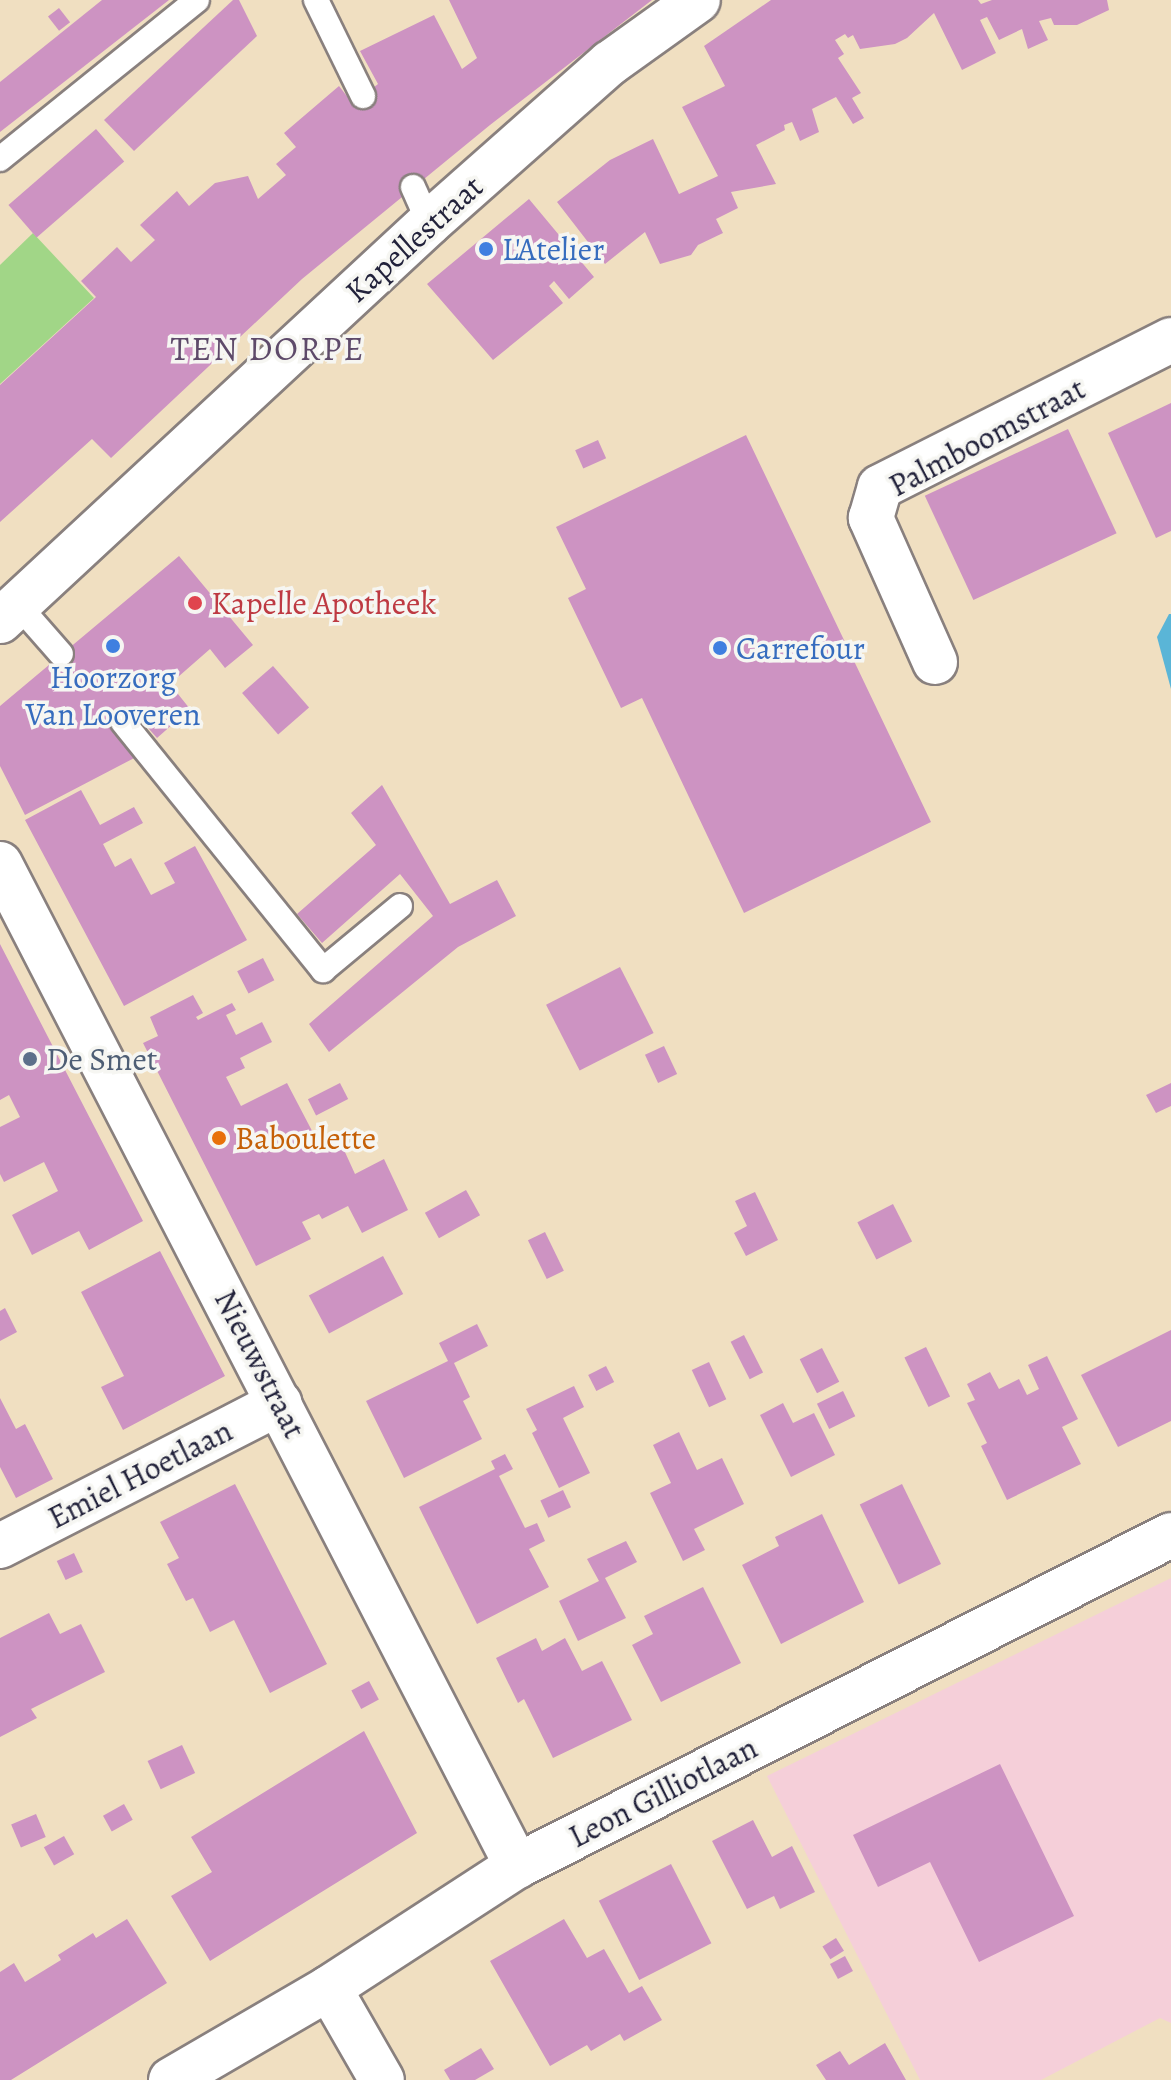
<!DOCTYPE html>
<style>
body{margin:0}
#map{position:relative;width:1171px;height:2080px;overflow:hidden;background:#f0dfc1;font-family:Alegreya,serif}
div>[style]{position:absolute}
.built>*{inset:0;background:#f5cfd9}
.green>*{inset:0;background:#a1d687}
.water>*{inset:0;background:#5ab5d7}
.building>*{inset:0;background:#cd93c2;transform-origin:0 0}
.roads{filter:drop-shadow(2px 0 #89807e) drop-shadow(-2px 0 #89807e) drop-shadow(0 2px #89807e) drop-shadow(0 -2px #89807e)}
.service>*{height:24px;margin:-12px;padding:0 12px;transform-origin:12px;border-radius:12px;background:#fff}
.minor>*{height:44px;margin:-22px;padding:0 22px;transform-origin:22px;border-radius:22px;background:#fff}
.tertiary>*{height:44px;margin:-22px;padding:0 22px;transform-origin:22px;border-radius:22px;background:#fff}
.dots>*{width:22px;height:22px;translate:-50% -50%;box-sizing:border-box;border:4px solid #f6f6f2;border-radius:50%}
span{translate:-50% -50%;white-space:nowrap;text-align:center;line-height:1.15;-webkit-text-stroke:7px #f6f6f2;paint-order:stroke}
.street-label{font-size:32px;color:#22223b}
.shop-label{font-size:32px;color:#366cbe}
.left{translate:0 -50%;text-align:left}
.health-label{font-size:32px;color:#be3a42}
.service-label{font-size:32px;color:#4e5e75}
.food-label{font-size:32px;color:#c56008}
.neighbourhood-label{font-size:34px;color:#5e4a6a;letter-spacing:2px}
</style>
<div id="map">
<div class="built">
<div style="clip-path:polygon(1171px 1578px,1171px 2023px,1160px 2018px,1041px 2080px,920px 2080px,767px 1776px)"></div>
</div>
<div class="green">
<div style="clip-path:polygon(33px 233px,94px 298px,0 384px,0 265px)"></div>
</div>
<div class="water">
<div style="clip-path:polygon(1169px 614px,1171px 614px,1171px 689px,1157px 637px)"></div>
</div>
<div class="building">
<div style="clip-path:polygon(102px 0,169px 0,0 132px,0 82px)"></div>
<div style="clip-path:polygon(233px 0,239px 0,257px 36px,134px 151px,104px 120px)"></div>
<div style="clip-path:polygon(449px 0,652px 0,490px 125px,302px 279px,111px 458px,92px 439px,0 522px,0 385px,96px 297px,81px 281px,117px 247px,131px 262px,155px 240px,140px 225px,177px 191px,189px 206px,215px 183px,248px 176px,258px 199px,286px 175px,276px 164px,296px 147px,284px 133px,339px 86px,353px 104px,378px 84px,360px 51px,434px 15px,462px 69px,477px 58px)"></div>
<div style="clip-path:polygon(771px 0,978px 0,981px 4px,992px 0,1107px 0,1109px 10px,1077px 25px,1054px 25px,1051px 18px,1039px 21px,1048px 40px,1028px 49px,1022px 29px,999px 40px,987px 17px,980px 20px,996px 53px,962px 70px,934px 13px,907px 38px,895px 44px,860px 49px,853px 35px,848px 38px,845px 34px,835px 40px,844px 54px,838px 58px,861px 93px,852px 98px,864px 118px,853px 124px,836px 97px,812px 109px,819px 132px,800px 141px,792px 122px,784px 125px,785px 130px,756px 145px,776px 184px,731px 192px,738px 208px,716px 219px,723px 233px,698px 245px,691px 255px,660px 264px,645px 232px,605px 264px,557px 202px,610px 160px,653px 139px,679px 194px,718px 176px,682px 107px,725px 86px,704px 46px)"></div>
<div style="left:59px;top:8px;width:18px;height:14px;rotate:52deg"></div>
<div style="left:96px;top:129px;width:43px;height:116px;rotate:49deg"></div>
<div style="clip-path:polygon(529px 199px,594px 277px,569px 299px,554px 281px,549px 286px,563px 303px,493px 360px,427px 284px)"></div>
<div style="clip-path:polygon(1171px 403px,1171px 531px,1156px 538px,1108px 433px)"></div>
<div style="left:1068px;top:429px;width:115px;height:158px;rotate:65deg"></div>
<div style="clip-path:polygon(746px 435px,931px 822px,744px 913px,642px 698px,621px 708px,568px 598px,586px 589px,556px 527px)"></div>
<div style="left:598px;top:440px;width:20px;height:25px;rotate:66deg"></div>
<div style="clip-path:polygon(179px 556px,253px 645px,225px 668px,210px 649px,170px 684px,190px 709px,157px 738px,134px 712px,118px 727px,140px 755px,25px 815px,0 766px,0 706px)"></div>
<div style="left:273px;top:666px;width:55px;height:41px;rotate:49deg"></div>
<div style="clip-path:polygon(382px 785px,450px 904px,497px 880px,516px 916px,458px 947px,329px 1052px,309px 1024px,433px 916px,400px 874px,322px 943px,297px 914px,376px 845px,351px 813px)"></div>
<div style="clip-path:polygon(81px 790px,100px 825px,134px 807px,143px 823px,103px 844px,115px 867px,131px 858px,151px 895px,175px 883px,164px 863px,195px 846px,247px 940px,124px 1006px,25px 820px)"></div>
<div style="clip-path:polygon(0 944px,143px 1221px,89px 1250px,79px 1231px,32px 1255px,12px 1215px,58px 1191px,44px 1162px,4px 1182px,0 1174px,0 1127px,20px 1117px,9px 1095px,0 1100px)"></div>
<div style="left:263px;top:958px;width:25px;height:29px;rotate:63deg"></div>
<div style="left:620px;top:967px;width:74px;height:83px;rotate:63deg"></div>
<div style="clip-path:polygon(193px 995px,203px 1013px,196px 1017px,198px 1020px,232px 1003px,236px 1010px,226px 1015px,236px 1035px,262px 1022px,272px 1042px,240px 1058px,245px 1068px,226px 1077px,241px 1106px,287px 1083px,321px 1148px,339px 1139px,355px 1174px,384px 1159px,408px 1210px,362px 1233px,348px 1206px,322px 1219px,319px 1214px,302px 1222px,311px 1239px,256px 1266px,143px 1043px,158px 1036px,150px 1017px)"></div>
<div style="left:664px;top:1046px;width:31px;height:21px;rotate:65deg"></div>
<div style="left:340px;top:1083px;width:18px;height:36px;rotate:63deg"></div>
<div style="clip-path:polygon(1171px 1083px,1171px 1106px,1156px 1113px,1146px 1095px)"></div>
<div style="left:466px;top:1190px;width:29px;height:47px;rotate:61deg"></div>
<div style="clip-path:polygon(755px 1192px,778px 1240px,746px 1256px,734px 1233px,747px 1226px,735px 1201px)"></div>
<div style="left:893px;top:1204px;width:42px;height:40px;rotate:63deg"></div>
<div style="left:545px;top:1232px;width:43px;height:19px;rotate:64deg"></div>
<div style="clip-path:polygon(160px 1251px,225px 1376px,123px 1430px,101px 1387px,124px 1376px,81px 1292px)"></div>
<div style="left:383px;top:1256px;width:43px;height:84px;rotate:62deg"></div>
<div style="clip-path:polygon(5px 1308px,17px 1332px,0 1341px,0 1311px)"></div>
<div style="clip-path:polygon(477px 1324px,488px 1346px,454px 1363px,470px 1397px,463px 1401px,482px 1439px,404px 1478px,366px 1401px,448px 1361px,439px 1343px)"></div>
<div style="clip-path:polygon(1171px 1330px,1171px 1421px,1118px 1447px,1081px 1375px)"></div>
<div style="left:744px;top:1335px;width:42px;height:15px;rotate:63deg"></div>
<div style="left:926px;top:1347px;width:55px;height:24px;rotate:64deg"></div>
<div style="left:822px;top:1348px;width:38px;height:25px;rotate:63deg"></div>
<div style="clip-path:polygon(1047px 1356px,1078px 1419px,1062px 1427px,1081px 1464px,1007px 1500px,981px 1446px,987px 1443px,967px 1403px,975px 1400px,967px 1384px,990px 1372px,999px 1389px,1019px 1379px,1027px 1395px,1039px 1389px,1028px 1365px)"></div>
<div style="left:709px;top:1362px;width:41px;height:19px;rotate:65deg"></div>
<div style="left:606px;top:1366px;width:18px;height:20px;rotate:63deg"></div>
<div style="clip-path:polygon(574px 1386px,584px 1407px,563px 1418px,590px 1473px,559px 1488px,532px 1433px,537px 1430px,526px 1409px)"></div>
<div style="left:843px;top:1391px;width:28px;height:29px;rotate:64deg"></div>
<div style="clip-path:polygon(0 1398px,16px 1429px,25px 1424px,53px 1479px,16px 1498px,0 1467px)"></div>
<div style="clip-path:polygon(783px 1403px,793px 1423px,814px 1413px,835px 1455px,791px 1477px,760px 1415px)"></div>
<div style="clip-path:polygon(679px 1432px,697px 1470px,722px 1458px,744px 1504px,694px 1529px,705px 1550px,683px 1561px,650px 1493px,671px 1483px,653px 1445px)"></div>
<div style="clip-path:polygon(505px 1454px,513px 1469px,499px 1476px,525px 1528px,537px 1523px,545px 1541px,529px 1549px,549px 1587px,477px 1624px,419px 1507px,495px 1469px,491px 1461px)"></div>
<div style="clip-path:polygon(235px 1484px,327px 1664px,270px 1693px,234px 1620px,210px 1632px,193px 1598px,186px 1601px,167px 1564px,179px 1558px,160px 1522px)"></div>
<div style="left:902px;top:1484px;width:89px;height:47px;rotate:64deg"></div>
<div style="left:563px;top:1490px;width:19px;height:25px;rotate:65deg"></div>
<div style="clip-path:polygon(822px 1514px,864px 1602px,781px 1644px,742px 1565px,779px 1546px,775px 1537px)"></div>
<div style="clip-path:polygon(626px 1541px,637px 1562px,605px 1578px,626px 1618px,578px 1641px,559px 1601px,599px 1581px,587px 1559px)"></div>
<div style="left:74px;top:1553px;width:21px;height:19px;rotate:65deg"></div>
<div style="clip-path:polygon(703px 1587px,741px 1663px,661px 1702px,632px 1645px,653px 1634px,644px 1616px)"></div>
<div style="clip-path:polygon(49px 1613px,60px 1634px,81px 1624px,105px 1672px,31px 1709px,37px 1718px,0 1737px,0 1638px)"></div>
<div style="clip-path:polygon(536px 1638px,542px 1651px,565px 1638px,582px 1671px,602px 1661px,632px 1720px,553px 1758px,524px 1699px,518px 1703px,496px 1658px)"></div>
<div style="left:369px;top:1681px;width:21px;height:20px;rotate:62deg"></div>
<div style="clip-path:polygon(364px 1731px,417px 1833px,210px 1961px,171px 1896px,212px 1872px,191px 1837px)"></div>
<div style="left:182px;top:1745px;width:31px;height:38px;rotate:65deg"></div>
<div style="clip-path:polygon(1000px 1764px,1074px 1916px,979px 1962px,930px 1862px,878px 1887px,853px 1835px)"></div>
<div style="left:124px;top:1804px;width:18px;height:24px;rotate:61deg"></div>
<div style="left:36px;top:1814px;width:25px;height:27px;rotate:67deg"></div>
<div style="clip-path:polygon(753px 1820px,772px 1857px,792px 1846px,815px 1892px,780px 1909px,774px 1896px,747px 1909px,712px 1841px)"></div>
<div style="left:64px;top:1836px;width:21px;height:23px;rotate:61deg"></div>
<div style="left:671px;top:1864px;width:89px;height:81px;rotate:63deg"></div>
<div style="clip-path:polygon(127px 1919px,167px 1983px,11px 2080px,0 2080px,0 1972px,14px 1963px,25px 1982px,61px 1960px,58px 1955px,93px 1933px,96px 1938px)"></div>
<div style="clip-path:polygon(564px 1919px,587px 1958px,604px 1949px,629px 1993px,642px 1986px,662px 2020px,624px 2041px,620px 2034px,591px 2051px,587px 2045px,550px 2066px,490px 1961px)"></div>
<div style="left:836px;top:1938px;width:15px;height:16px;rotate:58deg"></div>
<div style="left:845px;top:1956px;width:17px;height:17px;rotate:62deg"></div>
<div style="clip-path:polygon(885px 2043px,906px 2080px,826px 2080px,816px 2065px,840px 2051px,849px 2065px)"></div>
<div style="clip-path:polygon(481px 2048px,494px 2069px,475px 2080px,450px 2080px,444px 2070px)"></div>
</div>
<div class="roads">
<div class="service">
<div style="left:316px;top:0;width:107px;rotate:63.9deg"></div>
<div style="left:0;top:159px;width:253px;rotate:-38.9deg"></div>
<div style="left:413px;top:187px;width:39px;rotate:66deg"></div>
<div style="left:18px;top:605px;width:65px;rotate:48.7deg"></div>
<div style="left:123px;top:722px;width:319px;rotate:51.1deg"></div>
<div style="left:323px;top:970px;width:100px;rotate:-39.7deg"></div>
</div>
<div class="minor">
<div style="left:935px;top:662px;width:158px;rotate:-114deg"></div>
<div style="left:871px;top:518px;width:32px;rotate:-74deg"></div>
<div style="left:880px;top:487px;width:326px;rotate:-26.8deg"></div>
<div style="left:0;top:864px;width:1128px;rotate:62.71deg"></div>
<div style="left:0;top:1546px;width:314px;rotate:-27.1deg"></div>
<div style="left:329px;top:1988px;width:106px;rotate:60.1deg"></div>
<div style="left:171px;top:2080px;width:183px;rotate:-30.2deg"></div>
<div style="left:329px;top:1988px;width:224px;rotate:-33deg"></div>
<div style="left:517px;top:1866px;width:733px;rotate:-26.84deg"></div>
</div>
<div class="tertiary">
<div style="left:0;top:621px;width:585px;rotate:-42.85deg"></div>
<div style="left:429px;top:223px;width:242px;rotate:-41.5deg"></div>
<div style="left:610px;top:63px;width:108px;rotate:-35.6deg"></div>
</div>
</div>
<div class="dots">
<div style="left:486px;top:249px;background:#3f7fe0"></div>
<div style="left:195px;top:603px;background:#e0444e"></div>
<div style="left:113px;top:646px;background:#3f7fe0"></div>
<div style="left:720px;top:648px;background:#3f7fe0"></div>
<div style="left:30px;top:1059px;background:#5c6f8a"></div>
<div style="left:219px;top:1138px;background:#e8710a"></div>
</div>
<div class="street-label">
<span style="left:414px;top:239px;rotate:-42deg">Kapellestraat</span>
<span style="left:987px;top:437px;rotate:-28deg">Palmboomstraat</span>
<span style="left:260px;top:1364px;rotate:63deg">Nieuwstraat</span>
<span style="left:140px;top:1474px;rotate:-27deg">Emiel Hoetlaan</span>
<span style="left:663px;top:1792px;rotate:-27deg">Leon Gilliotlaan</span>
</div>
<div class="shop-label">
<span class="left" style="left:502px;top:249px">L'Atelier</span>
<span class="left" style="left:736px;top:648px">Carrefour</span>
<span style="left:113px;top:696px">Hoorzorg<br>Van Looveren</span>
</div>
<div class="health-label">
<span class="left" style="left:211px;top:603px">Kapelle Apotheek</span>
</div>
<div class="service-label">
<span class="left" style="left:46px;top:1059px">De Smet</span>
</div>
<div class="food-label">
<span class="left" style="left:235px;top:1138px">Baboulette</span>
</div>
<div class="neighbourhood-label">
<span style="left:268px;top:349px">TEN DORPE</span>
</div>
</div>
